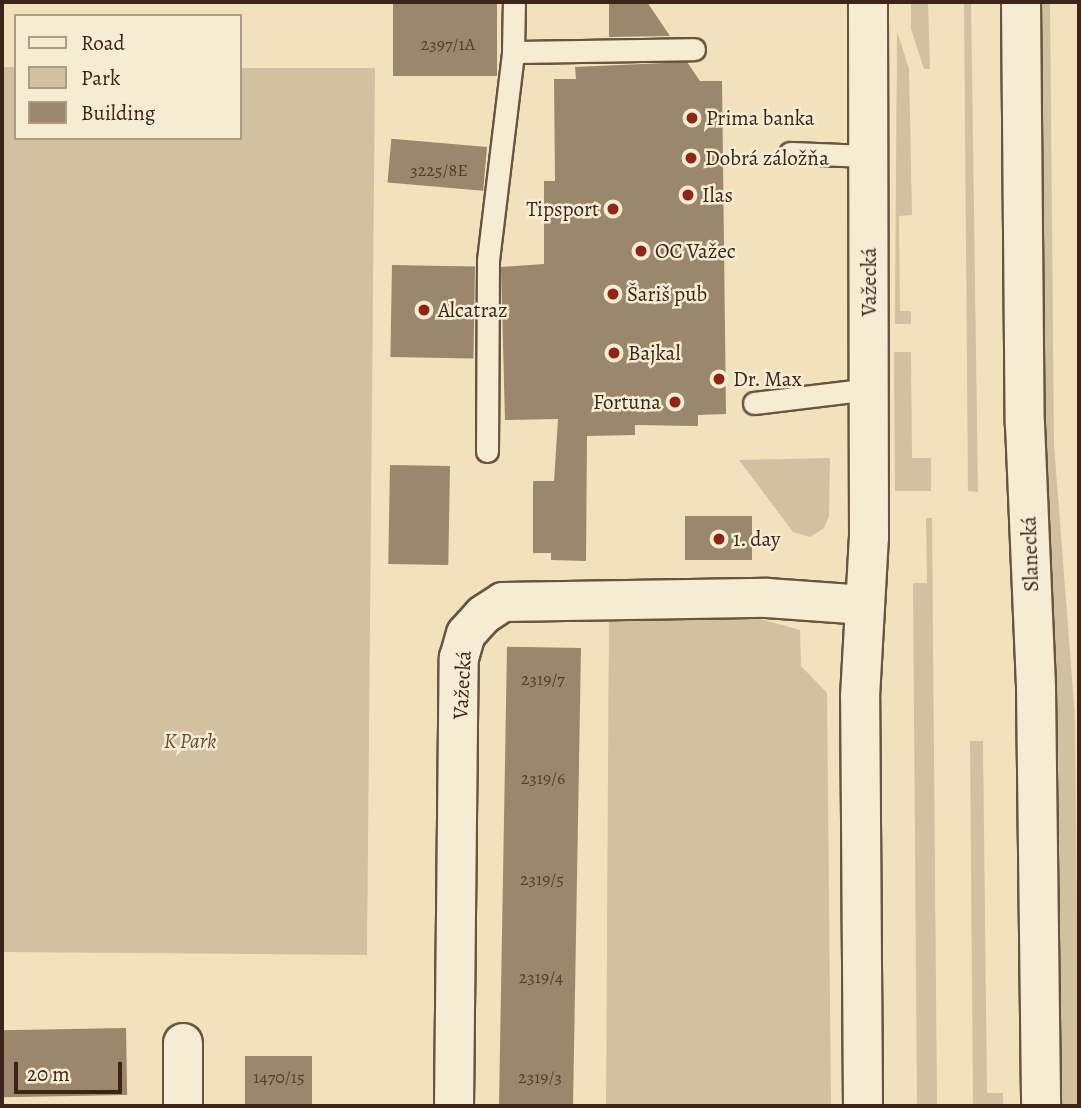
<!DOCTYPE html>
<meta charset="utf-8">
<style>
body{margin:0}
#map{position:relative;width:1081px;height:1108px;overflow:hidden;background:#f1e1bc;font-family:Alegreya,serif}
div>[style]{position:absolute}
.green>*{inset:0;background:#d2c1a0}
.building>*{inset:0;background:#9a876c;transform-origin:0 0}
.roads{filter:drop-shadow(2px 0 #695440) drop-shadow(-2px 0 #695440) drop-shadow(0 2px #695440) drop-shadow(0 -2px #695440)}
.lane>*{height:21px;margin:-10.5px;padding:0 10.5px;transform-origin:10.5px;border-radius:10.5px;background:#f6ecd3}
.street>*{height:38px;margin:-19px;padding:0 19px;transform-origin:19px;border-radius:19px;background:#f6ecd3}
.secondary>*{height:38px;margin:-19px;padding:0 19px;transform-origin:19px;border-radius:19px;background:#f6ecd3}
.dots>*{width:19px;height:19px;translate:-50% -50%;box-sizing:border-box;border:4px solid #f6ecd3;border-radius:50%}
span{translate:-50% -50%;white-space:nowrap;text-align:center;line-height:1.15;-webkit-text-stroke:5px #f6ecd3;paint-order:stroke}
.number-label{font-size:18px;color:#543e2c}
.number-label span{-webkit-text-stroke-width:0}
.poi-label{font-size:21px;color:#3c2516}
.left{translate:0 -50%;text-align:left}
.right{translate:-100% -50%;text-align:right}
.street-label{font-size:21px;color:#3c2516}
.park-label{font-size:21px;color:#624c38;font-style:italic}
.frame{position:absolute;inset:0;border:4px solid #3c2516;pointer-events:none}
.legend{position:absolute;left:14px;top:14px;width:228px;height:126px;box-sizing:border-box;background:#f6ecd3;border:2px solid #ac9c87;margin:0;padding:9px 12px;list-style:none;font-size:21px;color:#3c2516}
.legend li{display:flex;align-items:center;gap:14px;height:35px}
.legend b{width:35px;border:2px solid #ac9c87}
.scale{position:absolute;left:14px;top:1062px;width:108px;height:32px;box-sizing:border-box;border:4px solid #3c2516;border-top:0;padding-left:9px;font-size:21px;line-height:24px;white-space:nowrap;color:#3c2516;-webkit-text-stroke:5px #f6ecd3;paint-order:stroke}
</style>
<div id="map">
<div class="green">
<div style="clip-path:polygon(911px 2px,928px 2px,930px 69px,924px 69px,911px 29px)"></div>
<div style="clip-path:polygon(964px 2px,971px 2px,978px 492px,968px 491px)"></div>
<div style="clip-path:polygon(1041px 2px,1050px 2px,1054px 444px,1075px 717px,1079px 1106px,1062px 1106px,1058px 735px,1046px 444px)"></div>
<div style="clip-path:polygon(897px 31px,909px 69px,912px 215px,899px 216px,900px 311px,911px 311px,911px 324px,895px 324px)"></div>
<div style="clip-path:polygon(2px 67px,16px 67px,16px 138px,240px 138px,240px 68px,375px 68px,367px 955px,2px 952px)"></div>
<div style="clip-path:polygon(894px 352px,911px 352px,912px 458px,931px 458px,931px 491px,895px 491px)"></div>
<div style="clip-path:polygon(830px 458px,829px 516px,824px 528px,810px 537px,793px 532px,739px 460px)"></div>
<div style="clip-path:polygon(926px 518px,932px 518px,937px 1106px,917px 1106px,913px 583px,927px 583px)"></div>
<div style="clip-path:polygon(609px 602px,760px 619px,800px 630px,801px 666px,827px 693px,831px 1106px,606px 1106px)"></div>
<div style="clip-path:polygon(970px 741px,983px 741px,987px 1093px,1003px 1093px,1003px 1106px,973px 1106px)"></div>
</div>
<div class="building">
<div style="left:393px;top:2px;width:104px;height:74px"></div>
<div style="clip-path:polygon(609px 2px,647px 2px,670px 36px,609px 37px)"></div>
<div style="clip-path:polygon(687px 62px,700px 81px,722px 81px,726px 414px,698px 415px,698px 426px,635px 425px,635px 435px,587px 436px,586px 561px,551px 560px,551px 553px,533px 553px,533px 481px,554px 481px,558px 419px,505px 420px,501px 267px,544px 264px,544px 181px,555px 181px,554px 79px,576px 79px,575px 67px)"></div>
<div style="left:487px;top:147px;width:44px;height:96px;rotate:95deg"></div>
<div style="left:392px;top:265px;width:83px;height:92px;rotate:1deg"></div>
<div style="left:390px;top:465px;width:60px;height:99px;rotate:1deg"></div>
<div style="left:752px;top:516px;width:44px;height:67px;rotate:90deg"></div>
<div style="left:581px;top:648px;width:458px;height:74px;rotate:91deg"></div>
<div style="left:126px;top:1028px;width:67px;height:124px;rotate:89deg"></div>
<div style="left:245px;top:1056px;width:67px;height:50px"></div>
</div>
<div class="roads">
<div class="lane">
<div style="left:513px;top:52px;width:181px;rotate:-0.9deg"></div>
<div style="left:790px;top:153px;width:79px;rotate:2.2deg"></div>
<div style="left:754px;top:403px;width:116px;rotate:-6.9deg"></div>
<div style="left:487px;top:451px;width:191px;rotate:-89.7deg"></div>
<div style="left:488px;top:260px;width:209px;rotate:-83.1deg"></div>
<div style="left:513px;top:52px;width:50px;rotate:-88.9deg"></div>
</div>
<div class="street">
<div style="left:183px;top:1106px;width:63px;rotate:-90deg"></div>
<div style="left:454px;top:1106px;width:448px;rotate:-89.4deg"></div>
<div style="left:459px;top:658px;width:25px;rotate:-74deg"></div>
<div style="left:466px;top:634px;width:25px;rotate:-48deg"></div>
<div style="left:483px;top:615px;width:24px;rotate:-33deg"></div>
<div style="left:503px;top:602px;width:264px;rotate:-0.9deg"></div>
<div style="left:767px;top:598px;width:98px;rotate:4.1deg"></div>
<div style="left:863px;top:1106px;width:409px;rotate:-90.4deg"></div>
<div style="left:860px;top:697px;width:160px;rotate:-86.8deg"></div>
<div style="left:869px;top:537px;width:535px;rotate:-90.11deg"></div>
</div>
<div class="secondary">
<div style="left:1021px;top:2px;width:422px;rotate:89.5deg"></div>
<div style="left:1025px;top:424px;width:264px;rotate:87.6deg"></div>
<div style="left:1036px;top:688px;width:418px;rotate:89.3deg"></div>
</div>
</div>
<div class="dots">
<div style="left:692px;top:118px;background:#8f2418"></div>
<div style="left:691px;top:158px;background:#8f2418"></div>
<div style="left:688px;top:195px;background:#8f2418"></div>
<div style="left:613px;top:209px;background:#8f2418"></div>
<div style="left:641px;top:251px;background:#8f2418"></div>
<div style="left:613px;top:294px;background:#8f2418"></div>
<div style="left:424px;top:310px;background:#8f2418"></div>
<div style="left:614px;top:353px;background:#8f2418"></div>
<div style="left:719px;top:379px;background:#8f2418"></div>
<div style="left:675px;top:402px;background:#8f2418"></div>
<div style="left:719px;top:539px;background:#8f2418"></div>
</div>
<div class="number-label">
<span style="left:448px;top:44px">2397/1A</span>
<span style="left:439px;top:170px">3225/8E</span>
<span style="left:543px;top:679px">2319/7</span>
<span style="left:543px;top:778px">2319/6</span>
<span style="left:542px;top:879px">2319/5</span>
<span style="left:541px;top:977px">2319/4</span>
<span style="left:279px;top:1077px">1470/15</span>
<span style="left:540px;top:1077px">2319/3</span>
</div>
<div class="poi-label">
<span class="left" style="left:706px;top:118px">Prima banka</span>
<span class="left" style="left:705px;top:158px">Dobrá záložňa</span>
<span class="left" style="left:702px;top:195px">Ilas</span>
<span class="right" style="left:599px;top:209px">Tipsport</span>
<span class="left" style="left:655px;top:251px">OC Važec</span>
<span class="left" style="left:627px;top:294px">Šariš pub</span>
<span class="left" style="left:438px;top:310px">Alcatraz</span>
<span class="left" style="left:628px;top:353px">Bajkal</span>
<span class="left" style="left:733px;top:379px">Dr. Max</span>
<span class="right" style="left:661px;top:402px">Fortuna</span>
<span class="left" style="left:733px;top:539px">1. day</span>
</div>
<div class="street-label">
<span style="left:869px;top:282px;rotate:-90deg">Važecká</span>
<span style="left:1030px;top:554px;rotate:-92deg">Slanecká</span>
<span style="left:462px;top:685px;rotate:-87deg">Važecká</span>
</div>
<div class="park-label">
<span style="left:190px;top:741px">K Park</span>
</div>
<div class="frame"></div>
<ul class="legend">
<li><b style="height:9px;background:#f6ecd3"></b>Road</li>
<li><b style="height:19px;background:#d2c1a0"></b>Park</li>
<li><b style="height:19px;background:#9a876c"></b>Building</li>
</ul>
<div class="scale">20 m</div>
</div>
